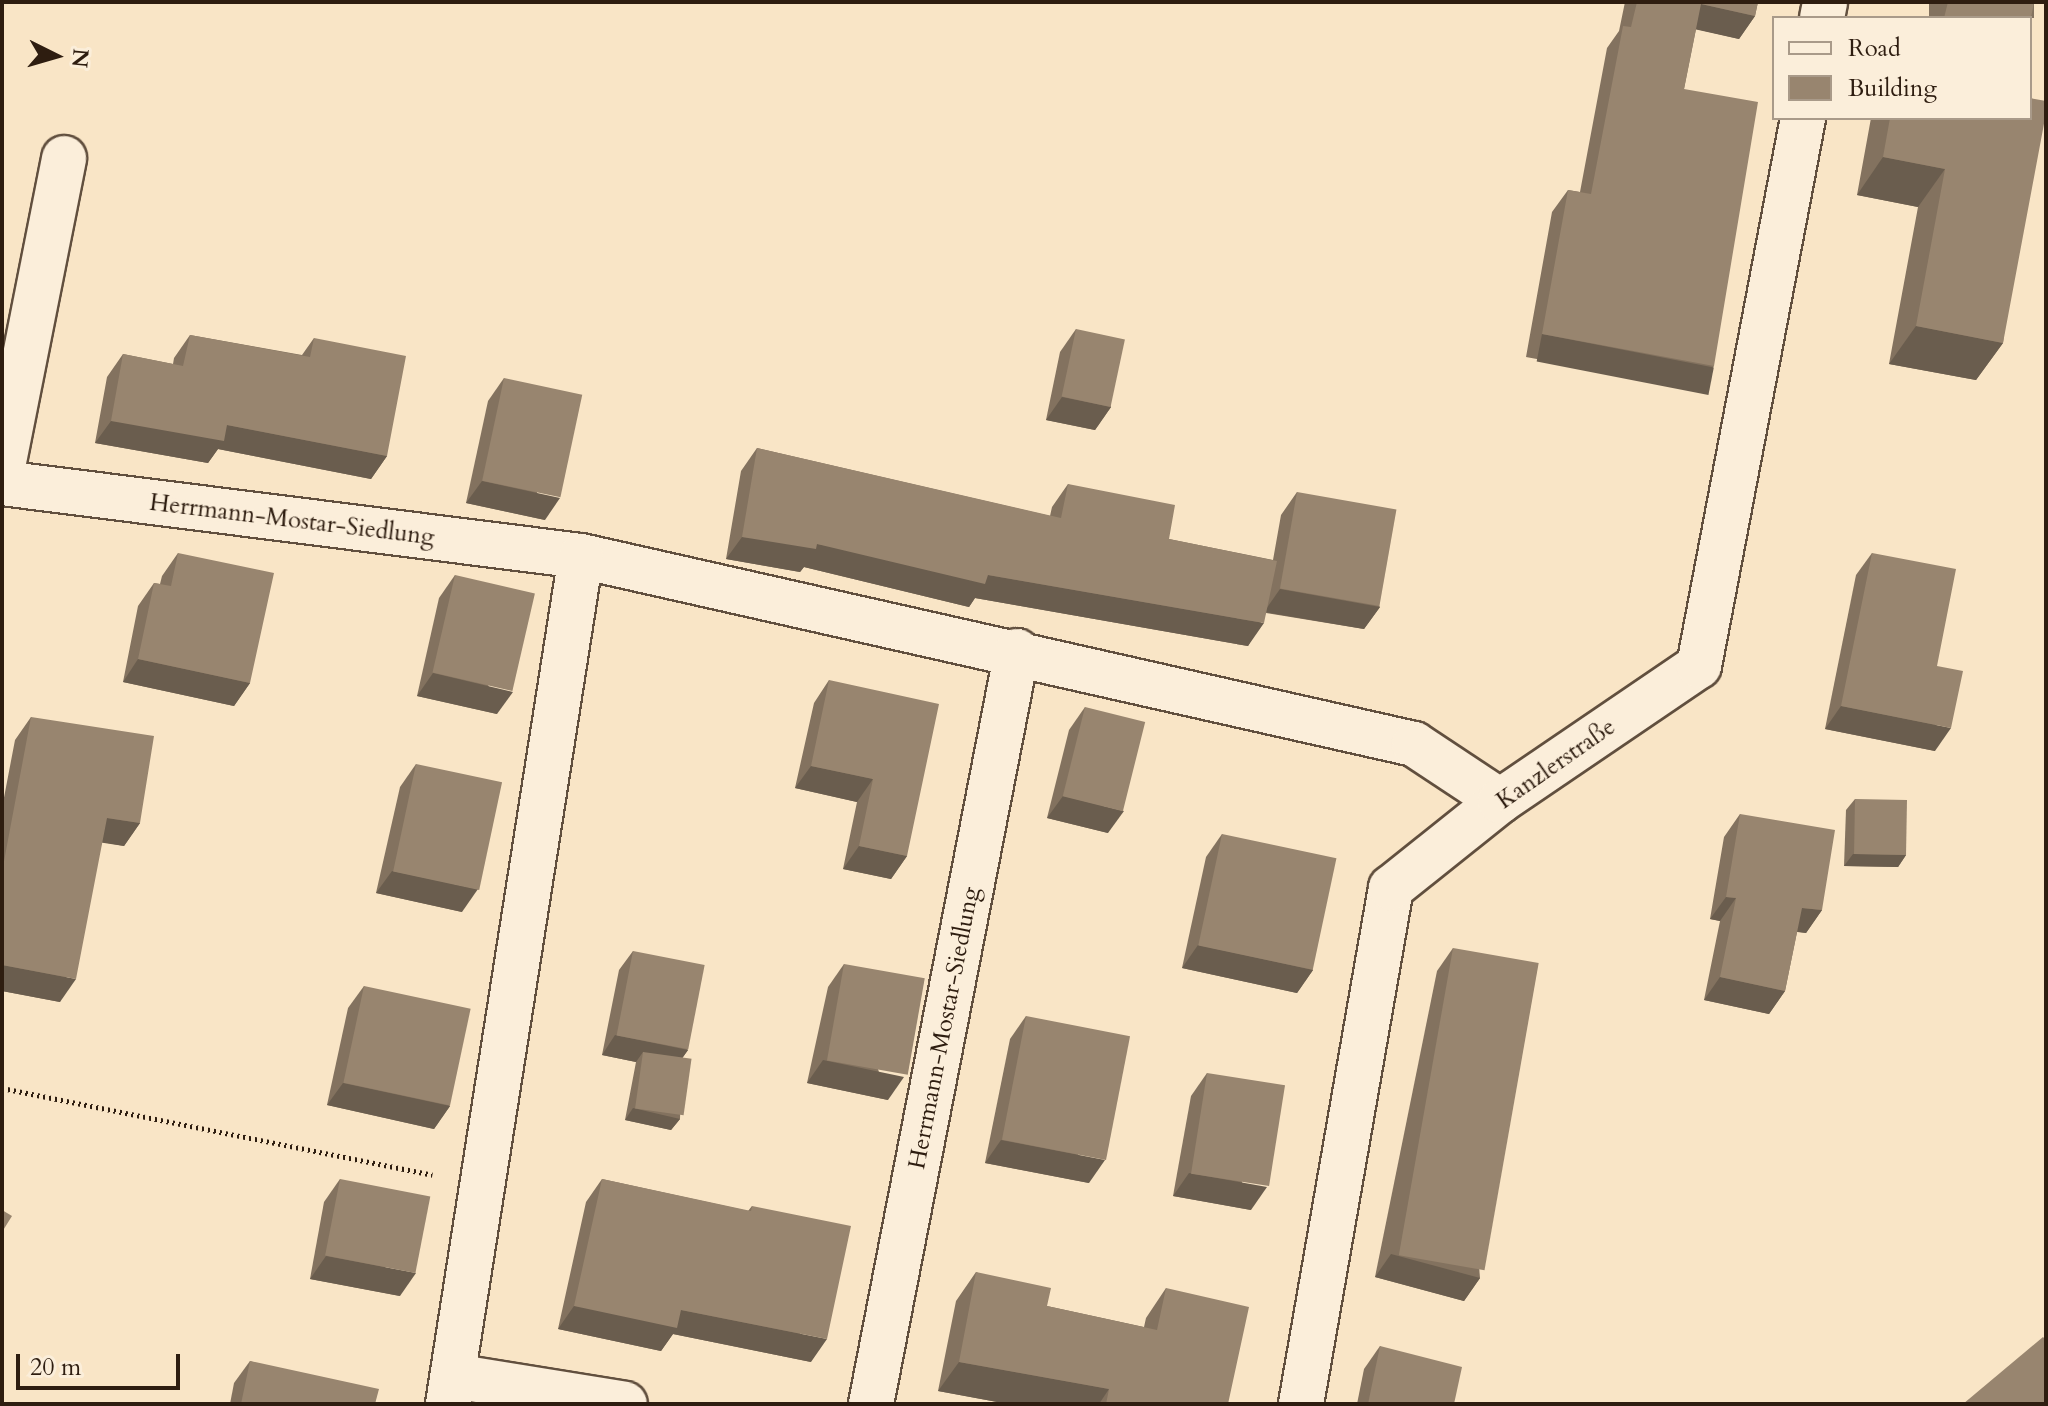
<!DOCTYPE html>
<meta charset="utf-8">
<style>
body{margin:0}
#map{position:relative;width:2048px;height:1406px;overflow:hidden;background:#f9e5c6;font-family:Cardo,serif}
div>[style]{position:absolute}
.path>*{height:5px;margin-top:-2.5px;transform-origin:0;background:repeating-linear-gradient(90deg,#2e1d10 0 2px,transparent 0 6px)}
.roads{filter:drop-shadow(2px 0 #614f3e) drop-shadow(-2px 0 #614f3e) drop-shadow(0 2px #614f3e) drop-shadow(0 -2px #614f3e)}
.minor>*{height:44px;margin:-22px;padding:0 22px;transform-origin:22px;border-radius:22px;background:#fbeeda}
.wall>*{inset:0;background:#83725f;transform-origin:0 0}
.shaded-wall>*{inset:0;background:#6a5d4e;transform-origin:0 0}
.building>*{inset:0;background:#98856f;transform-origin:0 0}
span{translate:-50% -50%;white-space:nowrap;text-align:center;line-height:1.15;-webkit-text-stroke:6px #fbeeda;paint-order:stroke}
.street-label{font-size:24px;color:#2e1d10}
.frame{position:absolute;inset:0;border:4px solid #2e1d10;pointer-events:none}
.legend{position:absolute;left:1772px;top:16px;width:260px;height:104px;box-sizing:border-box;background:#fbeeda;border:2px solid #a99a89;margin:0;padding:10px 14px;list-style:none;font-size:24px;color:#2e1d10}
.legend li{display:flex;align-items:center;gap:16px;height:40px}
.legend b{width:40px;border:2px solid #a99a89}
.north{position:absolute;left:16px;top:16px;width:80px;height:80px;-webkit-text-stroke:6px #fbeeda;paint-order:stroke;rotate:95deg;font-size:22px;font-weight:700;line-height:32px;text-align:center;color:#2e1d10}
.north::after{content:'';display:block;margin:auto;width:28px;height:36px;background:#2e1d10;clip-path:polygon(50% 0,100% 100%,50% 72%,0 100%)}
.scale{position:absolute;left:16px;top:1354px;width:164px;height:36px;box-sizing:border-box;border:4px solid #2e1d10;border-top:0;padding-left:10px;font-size:24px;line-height:28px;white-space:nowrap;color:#2e1d10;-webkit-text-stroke:6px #fbeeda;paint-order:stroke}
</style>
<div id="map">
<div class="path">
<div style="left:2px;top:1088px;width:439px;rotate:11.4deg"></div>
</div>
<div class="roads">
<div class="minor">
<div style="left:1822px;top:18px;width:16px;rotate:-79deg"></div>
<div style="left:2px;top:472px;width:320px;rotate:-78.8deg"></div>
<div style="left:2px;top:483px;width:584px;rotate:7.19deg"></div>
<div style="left:581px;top:556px;width:854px;rotate:12.72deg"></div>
<div style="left:1414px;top:744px;width:103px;rotate:33.5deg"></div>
<div style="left:453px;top:1376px;width:174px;rotate:9.2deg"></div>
<div style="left:448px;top:1404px;width:858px;rotate:-81.09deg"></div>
<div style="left:871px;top:1404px;width:767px;rotate:-79.03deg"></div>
<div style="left:1301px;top:1404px;width:524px;rotate:-80.11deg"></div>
<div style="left:1391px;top:888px;width:139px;rotate:-38.6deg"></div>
<div style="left:1500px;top:801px;width:240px;rotate:-34.2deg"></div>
<div style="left:1699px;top:666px;width:558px;rotate:-79.25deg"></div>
</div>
</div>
<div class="wall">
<div style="clip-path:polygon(1625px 2px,1758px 2px,1755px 16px,1739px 39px,1696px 29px,1684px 89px,1714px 366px,1699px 389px,1526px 357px,1552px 212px,1568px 190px,1580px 192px,1607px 48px,1619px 31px)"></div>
<div style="left:1929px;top:2px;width:105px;height:16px"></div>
<div style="clip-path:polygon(1871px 118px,2030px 118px,2003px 343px,1976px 380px,1889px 364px,1918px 207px,1857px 195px)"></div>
<div style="clip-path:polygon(1076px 329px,1111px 407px,1095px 430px,1046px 420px,1060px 352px)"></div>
<div style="clip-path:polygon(190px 335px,302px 355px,314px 338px,387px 456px,371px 479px,218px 449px,208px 463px,95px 443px,107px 377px,123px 354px,173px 364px,174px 358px)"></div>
<div style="clip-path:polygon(504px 378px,545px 520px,466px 503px,488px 401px)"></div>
<div style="clip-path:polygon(757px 448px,1050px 516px,1052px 507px,1068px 484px,1169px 539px,1273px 560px,1281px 515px,1297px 492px,1380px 607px,1364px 629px,1266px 613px,1248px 646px,975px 598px,969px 607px,804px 567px,800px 572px,726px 559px,741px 471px)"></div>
<div style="clip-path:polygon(178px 553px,250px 683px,234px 706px,123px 682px,138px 606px,154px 583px,160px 584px,162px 576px)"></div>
<div style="clip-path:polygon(1872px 553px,1937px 666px,1935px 751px,1825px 729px,1856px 575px)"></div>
<div style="clip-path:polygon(455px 575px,497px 714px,417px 696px,439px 598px)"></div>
<div style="clip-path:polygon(829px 680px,907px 856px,891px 879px,843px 869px,857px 802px,795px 788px,814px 703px)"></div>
<div style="clip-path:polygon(1085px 707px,1108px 833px,1047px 818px,1069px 730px)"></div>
<div style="clip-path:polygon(31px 717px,140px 823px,124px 846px,102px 842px,60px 1002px,2px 991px,2px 808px,15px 740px)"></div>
<div style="clip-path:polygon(416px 764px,462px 912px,376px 893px,400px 787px)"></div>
<div style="clip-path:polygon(1855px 799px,1906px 855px,1898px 867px,1844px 866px,1846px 810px)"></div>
<div style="clip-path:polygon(1740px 814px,1822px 910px,1806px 933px,1797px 932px,1785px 991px,1769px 1014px,1704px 1000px,1720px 921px,1710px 919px,1724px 837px)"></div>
<div style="clip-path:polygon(1222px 834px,1313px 970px,1297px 993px,1182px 968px,1206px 857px)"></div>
<div style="clip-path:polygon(1453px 948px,1480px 1278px,1464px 1301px,1375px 1277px,1437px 971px)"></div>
<div style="clip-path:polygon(633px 951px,688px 1050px,682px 1058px,680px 1119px,671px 1130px,625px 1120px,636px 1062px,602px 1055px,619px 970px)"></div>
<div style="clip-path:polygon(844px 964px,888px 1100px,807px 1083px,828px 987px)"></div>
<div style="clip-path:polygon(364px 986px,450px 1106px,434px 1129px,327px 1105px,348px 1008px)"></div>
<div style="clip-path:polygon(1026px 1016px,1089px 1183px,985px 1163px,1010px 1039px)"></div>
<div style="clip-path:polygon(1207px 1073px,1251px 1210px,1173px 1196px,1191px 1096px)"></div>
<div style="clip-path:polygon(340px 1179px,400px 1296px,310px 1279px,324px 1202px)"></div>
<div style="clip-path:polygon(602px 1179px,748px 1211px,752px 1206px,811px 1362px,673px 1334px,661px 1351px,558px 1329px,586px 1202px)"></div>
<div style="clip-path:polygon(976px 1272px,1047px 1306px,1144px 1327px,1146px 1318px,1166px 1288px,1228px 1404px,1008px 1404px,938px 1391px,956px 1301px)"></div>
<div style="clip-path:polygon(1380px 1346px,1454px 1404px,1357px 1404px,1364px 1369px)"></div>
<div style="clip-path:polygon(250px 1361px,375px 1404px,230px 1404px,234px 1383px)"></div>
</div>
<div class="shaded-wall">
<div style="clip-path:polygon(1701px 4px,1755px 16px,1739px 39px,1685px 27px)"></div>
<div style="clip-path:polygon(1883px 157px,1945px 169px,1918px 207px,1857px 195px)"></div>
<div style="clip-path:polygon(1916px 326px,2003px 343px,1976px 380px,1889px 364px)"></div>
<div style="left:1542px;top:334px;width:175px;height:28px;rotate:11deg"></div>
<div style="clip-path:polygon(1062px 397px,1111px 407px,1095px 430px,1046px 420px)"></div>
<div style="clip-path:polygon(111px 421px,227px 425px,387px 456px,371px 479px,218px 449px,208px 463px,95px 443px)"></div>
<div style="clip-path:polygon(482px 481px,560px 498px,545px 520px,466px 503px)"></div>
<div style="clip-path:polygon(742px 537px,817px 544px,988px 575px,1264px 623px,1248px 646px,975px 598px,969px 607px,804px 567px,800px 572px,726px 559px)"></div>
<div style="clip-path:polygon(1280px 589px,1380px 607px,1364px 629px,1264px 612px)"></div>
<div style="clip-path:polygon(138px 659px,250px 683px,234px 706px,123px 682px)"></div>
<div style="clip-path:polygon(433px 673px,513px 692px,497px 714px,417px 696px)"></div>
<div style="clip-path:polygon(1841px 706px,1951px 728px,1935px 751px,1825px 729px)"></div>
<div style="clip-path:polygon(811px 766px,873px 779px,857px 802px,795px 788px)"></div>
<div style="clip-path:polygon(1063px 796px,1124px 811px,1108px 833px,1047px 818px)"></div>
<div style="clip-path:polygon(107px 818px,140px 823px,124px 846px,91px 841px)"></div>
<div style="clip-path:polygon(859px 846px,907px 856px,891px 879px,843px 869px)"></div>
<div style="clip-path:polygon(1853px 854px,1906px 855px,1898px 867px,1844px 866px)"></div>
<div style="clip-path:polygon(392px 871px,478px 889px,462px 912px,376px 893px)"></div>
<div style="clip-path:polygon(1726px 897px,1736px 898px,1720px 921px,1710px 919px)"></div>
<div style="clip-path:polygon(1802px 908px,1822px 910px,1806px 933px,1786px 930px)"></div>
<div style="clip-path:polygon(1198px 945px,1313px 970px,1297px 993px,1182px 968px)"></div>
<div style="clip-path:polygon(2px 965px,76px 979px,60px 1002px,2px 991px)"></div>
<div style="clip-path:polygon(1720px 977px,1785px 991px,1769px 1014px,1704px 1000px)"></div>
<div style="clip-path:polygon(615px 1035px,688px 1050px,674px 1070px,643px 1052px,636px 1062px,602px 1055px)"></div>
<div style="clip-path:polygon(823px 1060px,904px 1077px,888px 1100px,807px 1083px)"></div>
<div style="clip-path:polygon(343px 1083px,450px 1106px,434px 1129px,327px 1105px)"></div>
<div style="clip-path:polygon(633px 1108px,680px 1119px,671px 1130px,625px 1120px)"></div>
<div style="clip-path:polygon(1001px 1140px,1105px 1160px,1089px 1183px,985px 1163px)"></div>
<div style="clip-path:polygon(1189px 1173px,1267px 1187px,1251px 1210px,1173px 1196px)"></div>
<div style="clip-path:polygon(1391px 1254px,1480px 1278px,1464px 1301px,1375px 1277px)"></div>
<div style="clip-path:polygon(326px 1256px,416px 1273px,400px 1296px,310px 1279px)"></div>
<div style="clip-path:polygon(574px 1306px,681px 1310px,827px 1339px,811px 1362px,673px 1334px,661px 1351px,558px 1329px)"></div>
<div style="clip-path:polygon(959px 1362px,1109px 1389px,1099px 1404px,1008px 1404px,938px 1391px)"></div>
</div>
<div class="building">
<div style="clip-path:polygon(1637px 2px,1758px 2px,1755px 16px,1701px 4px,1684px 89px,1758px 102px,1714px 366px,1542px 334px,1568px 190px,1591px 194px,1623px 26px,1631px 27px)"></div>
<div style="clip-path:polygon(1948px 2px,2034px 2px,2030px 23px,2030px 18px,1944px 18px)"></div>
<div style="clip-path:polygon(2030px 98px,2046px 101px,2046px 113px,2003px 343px,1916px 326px,1945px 169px,1883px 157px,1890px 118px,2030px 118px)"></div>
<div style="left:1076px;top:329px;width:50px;height:69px;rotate:12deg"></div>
<div style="clip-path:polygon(190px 335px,310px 357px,314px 338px,406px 356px,387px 456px,227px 425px,224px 441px,111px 421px,123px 354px,183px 366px)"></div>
<div style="left:504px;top:378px;width:80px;height:105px;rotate:12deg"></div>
<div style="clip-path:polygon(757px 448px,1061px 518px,1068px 484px,1175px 505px,1169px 539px,1277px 561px,1264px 623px,988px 575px,985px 584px,817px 544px,816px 549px,742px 537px)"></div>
<div style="left:1297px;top:492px;width:101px;height:98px;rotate:10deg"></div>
<div style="clip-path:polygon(178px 553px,274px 573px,250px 683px,138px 659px,154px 583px,171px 586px)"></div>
<div style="clip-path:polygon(1872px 553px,1956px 569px,1937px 666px,1963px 671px,1951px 728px,1841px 706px)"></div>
<div style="left:455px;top:575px;width:82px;height:100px;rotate:13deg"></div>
<div style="clip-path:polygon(829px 680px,939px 704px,907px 856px,859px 846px,873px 779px,811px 766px)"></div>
<div style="left:1085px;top:707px;width:62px;height:92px;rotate:14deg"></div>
<div style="clip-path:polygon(31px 717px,154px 736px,140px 823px,107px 818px,76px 979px,2px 965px,2px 872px)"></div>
<div style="left:416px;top:764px;width:88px;height:110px;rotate:12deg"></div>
<div style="left:1855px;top:799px;width:52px;height:55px;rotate:1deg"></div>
<div style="clip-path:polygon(1740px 814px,1835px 830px,1822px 910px,1802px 908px,1785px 991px,1720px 977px,1736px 898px,1726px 897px)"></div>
<div style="left:1222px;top:834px;width:117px;height:114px;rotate:12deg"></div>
<div style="left:1453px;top:948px;width:87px;height:312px;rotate:10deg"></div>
<div style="left:633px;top:951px;width:73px;height:86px;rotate:11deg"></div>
<div style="left:844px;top:964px;width:82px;height:98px;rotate:10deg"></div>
<div style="left:364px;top:986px;width:109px;height:99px;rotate:12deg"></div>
<div style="left:1026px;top:1016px;width:106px;height:126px;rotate:11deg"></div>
<div style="left:643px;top:1052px;width:49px;height:57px;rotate:8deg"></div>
<div style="left:1207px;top:1073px;width:79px;height:102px;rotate:9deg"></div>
<div style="left:340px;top:1179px;width:92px;height:78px;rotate:11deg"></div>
<div style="clip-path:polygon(602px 1179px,751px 1211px,752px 1206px,851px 1226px,827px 1339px,681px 1310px,677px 1328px,574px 1306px)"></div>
<div style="clip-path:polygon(2px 1210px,12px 1216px,2px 1232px)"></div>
<div style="clip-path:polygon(976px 1272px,1051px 1288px,1047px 1306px,1157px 1330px,1166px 1288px,1249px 1307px,1228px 1404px,1106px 1404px,1109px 1389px,959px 1362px)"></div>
<div style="clip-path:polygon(2043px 1337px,2046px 1340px,2046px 1404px,1963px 1404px)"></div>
<div style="clip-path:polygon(1380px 1346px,1462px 1367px,1454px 1404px,1368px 1404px)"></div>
<div style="clip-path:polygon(250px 1361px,379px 1389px,375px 1404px,241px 1404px)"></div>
</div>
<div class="street-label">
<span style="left:292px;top:520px;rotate:7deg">Herrmann-Mostar-Siedlung</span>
<span style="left:1556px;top:764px;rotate:-35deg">Kanzlerstraße</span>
<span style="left:944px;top:1028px;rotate:-79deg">Herrmann-Mostar-Siedlung</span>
</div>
<div class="frame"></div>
<ul class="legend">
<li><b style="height:10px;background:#fbeeda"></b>Road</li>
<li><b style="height:22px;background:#98856f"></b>Building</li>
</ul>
<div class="north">N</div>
<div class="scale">20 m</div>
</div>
